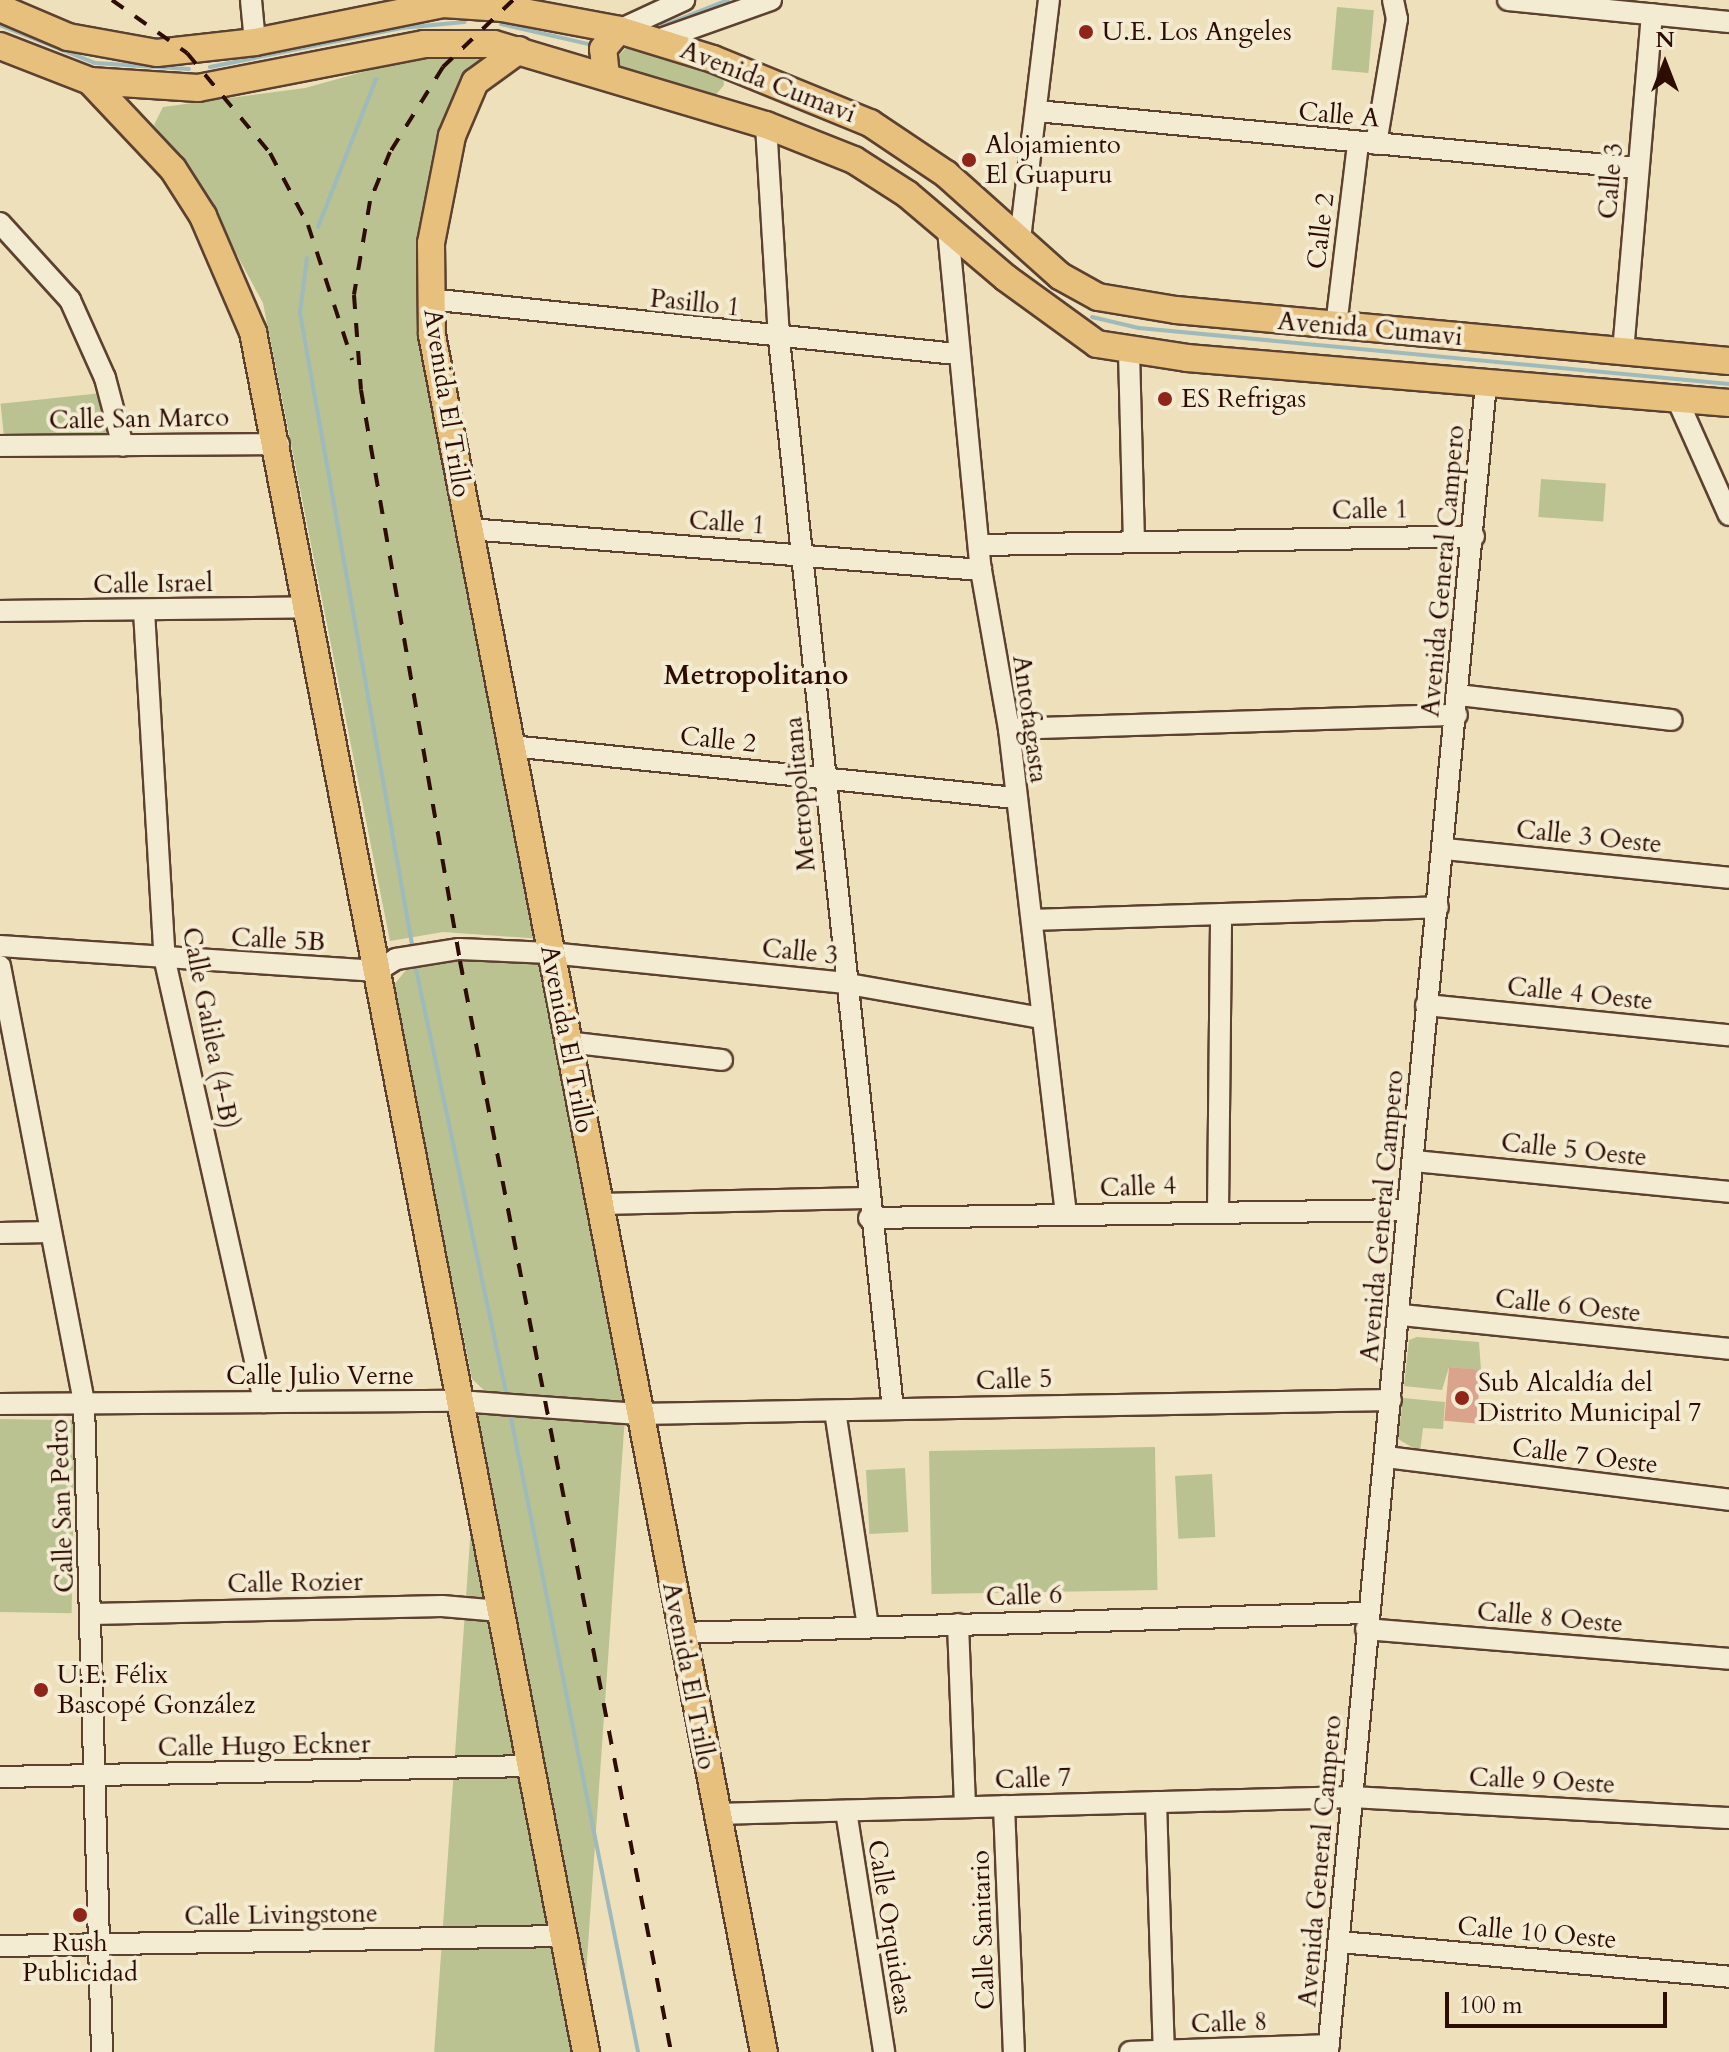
<!DOCTYPE html>
<meta charset="utf-8">
<style>
body{margin:0}
#map{position:relative;width:1729px;height:2052px;overflow:hidden;background:#eee0bb;font-family:Cardo,serif}
div>[style]{position:absolute}
.green>*{inset:0;background:#b9c290;transform-origin:0 0}
.stream>*{height:4px;margin:-2px;padding:0 2px;transform-origin:2px;border-radius:2px;background:#9ebabb}
.building>*{inset:0;background:#d9a38c;transform-origin:0 0}
.roads{filter:drop-shadow(2px 0 #5d4130) drop-shadow(-2px 0 #5d4130) drop-shadow(0 2px #5d4130) drop-shadow(0 -2px #5d4130)}
.minor>*{height:20px;margin:-10px;padding:0 10px;transform-origin:10px;border-radius:10px;background:#f4ebd3}
.major>*{height:26px;margin:-13px;padding:0 13px;transform-origin:13px;border-radius:13px;background:#e7c07e}
.rail>*{height:4px;margin-top:-2px;transform-origin:0;background:repeating-linear-gradient(90deg,#2d0c02 0 14px,transparent 0 28px)}
.dots>*{width:22px;height:22px;translate:-50% -50%;box-sizing:border-box;border:4px solid #f4ebd3;border-radius:50%}
span{translate:-50% -50%;white-space:nowrap;text-align:center;line-height:1.15;-webkit-text-stroke:8px #f4ebd3;paint-order:stroke}
.poi-label{font-size:26px;color:#2d0c02}
.left{translate:0 -50%;text-align:left}
.street-label{font-size:26px;color:#2d0c02}
.neighbourhood-label{font-size:28px;color:#2d0c02;font-weight:700}
.north{position:absolute;left:1625px;top:24px;width:80px;height:80px;-webkit-text-stroke:6px #f4ebd3;paint-order:stroke;rotate:0deg;font-size:22px;font-weight:700;line-height:32px;text-align:center;color:#2d0c02}
.north::after{content:'';display:block;margin:auto;width:28px;height:36px;background:#2d0c02;clip-path:polygon(50% 0,100% 100%,50% 72%,0 100%)}
.scale{position:absolute;left:1445px;top:1992px;width:222px;height:36px;box-sizing:border-box;border:4px solid #2d0c02;border-top:0;padding-left:10px;font-size:24px;line-height:28px;white-space:nowrap;color:#2d0c02;-webkit-text-stroke:6px #f4ebd3;paint-order:stroke}
</style>
<div id="map">
<div class="green">
<div style="left:1337px;top:7px;width:37px;height:63px;rotate:5deg"></div>
<div style="clip-path:polygon(626px 48px,670px 54px,723px 76px,724px 85px,714px 97px,617px 69px,616px 58px)"></div>
<div style="clip-path:polygon(428px 54px,483px 55px,462px 85px,434px 155px,418px 235px,418px 304px,543px 939px,443px 932px,390px 941px,263px 303px,211px 207px,154px 125px,163px 107px,305px 88px)"></div>
<div style="left:102px;top:393px;width:45px;height:102px;rotate:84deg"></div>
<div style="left:1541px;top:479px;width:65px;height:38px;rotate:4deg"></div>
<div style="clip-path:polygon(472px 959px,547px 964px,630px 1401px,486px 1392px,472px 1379px,393px 986px,406px 970px)"></div>
<div style="clip-path:polygon(1417px 1337px,1479px 1342px,1481px 1370px,1449px 1367px,1442px 1390px,1404px 1386px,1409px 1340px)"></div>
<div style="clip-path:polygon(1403px 1398px,1445px 1402px,1443px 1429px,1423px 1428px,1420px 1452px,1398px 1439px)"></div>
<div style="left:479px;top:1411px;width:146px;height:652px;rotate:4deg"></div>
<div style="left:0;top:1419px;width:75px;height:193px;rotate:1deg"></div>
<div style="left:1155px;top:1447px;width:143px;height:226px;rotate:89deg"></div>
<div style="left:905px;top:1468px;width:64px;height:39px;rotate:87deg"></div>
<div style="left:1212px;top:1474px;width:63px;height:37px;rotate:87deg"></div>
</div>
<div class="stream">
<div style="left:501px;top:24px;width:89px;rotate:12.9deg"></div>
<div style="left:0;top:25px;width:102px;rotate:21.8deg"></div>
<div style="left:95px;top:63px;width:94px;rotate:3.7deg"></div>
<div style="left:662px;top:26px;width:71px;rotate:-21.5deg"></div>
<div style="left:210px;top:67px;width:195px;rotate:-11.5deg"></div>
<div style="left:401px;top:28px;width:64px;rotate:-5.4deg"></div>
<div style="left:318px;top:227px;width:159px;rotate:-68.6deg"></div>
<div style="left:307px;top:258px;width:55px;rotate:97.3deg"></div>
<div style="left:300px;top:313px;width:641px;rotate:79.94deg"></div>
<div style="left:1092px;top:317px;width:48px;rotate:13.2deg"></div>
<div style="left:1139px;top:328px;width:593px;rotate:5.42deg"></div>
<div style="left:416px;top:969px;width:438px;rotate:78deg"></div>
<div style="left:510px;top:1413px;width:652px;rotate:78.67deg"></div>
</div>
<div class="building">
<div style="left:1449px;top:1367px;width:32px;height:54px;rotate:5deg"></div>
</div>
<div class="roads">
<div class="minor">
<div style="left:251px;top:0;width:42px;rotate:84.6deg"></div>
<div style="left:1508px;top:0;width:222px;rotate:5.7deg"></div>
<div style="left:619px;top:30px;width:72px;rotate:-24.8deg"></div>
<div style="left:658px;top:40px;width:120px;rotate:-19.5deg"></div>
<div style="left:1037px;top:111px;width:604px;rotate:5.42deg"></div>
<div style="left:766px;top:125px;width:214px;rotate:86.5deg"></div>
<div style="left:779px;top:339px;width:1076px;rotate:83.92deg"></div>
<div style="left:1376px;top:144px;width:127px;rotate:-80.5deg"></div>
<div style="left:1397px;top:19px;width:19px;rotate:-102deg"></div>
<div style="left:0;top:223px;width:104px;rotate:47.7deg"></div>
<div style="left:70px;top:300px;width:85px;rotate:65.8deg"></div>
<div style="left:105px;top:378px;width:70px;rotate:75.2deg"></div>
<div style="left:948px;top:230px;width:342px;rotate:84.5deg"></div>
<div style="left:981px;top:570px;width:161px;rotate:80deg"></div>
<div style="left:1009px;top:729px;width:489px;rotate:83.3deg"></div>
<div style="left:1020px;top:239px;width:241px;rotate:-83.1deg"></div>
<div style="left:429px;top:299px;width:530px;rotate:5.96deg"></div>
<div style="left:1336px;top:326px;width:184px;rotate:-83.1deg"></div>
<div style="left:1129px;top:352px;width:186px;rotate:88.5deg"></div>
<div style="left:1623px;top:352px;width:339px;rotate:-85.1deg"></div>
<div style="left:1677px;top:399px;width:127px;rotate:65.9deg"></div>
<div style="left:0;top:446px;width:279px;rotate:-0.4deg"></div>
<div style="left:469px;top:529px;width:514px;rotate:4.58deg"></div>
<div style="left:979px;top:545px;width:495px;rotate:-1deg"></div>
<div style="left:0;top:611px;width:306px;rotate:-0.7deg"></div>
<div style="left:144px;top:611px;width:351px;rotate:86.6deg"></div>
<div style="left:165px;top:961px;width:452px;rotate:77.3deg"></div>
<div style="left:1459px;top:695px;width:214px;rotate:6.7deg"></div>
<div style="left:1009px;top:729px;width:448px;rotate:-1.8deg"></div>
<div style="left:511px;top:746px;width:507px;rotate:5.89deg"></div>
<div style="left:1445px;top:849px;width:285px;rotate:5.8deg"></div>
<div style="left:1032px;top:920px;width:406px;rotate:-1.8deg"></div>
<div style="left:0;top:946px;width:378px;rotate:3.8deg"></div>
<div style="left:377px;top:971px;width:22px;rotate:-32deg"></div>
<div style="left:396px;top:959px;width:64px;rotate:-9deg"></div>
<div style="left:459px;top:949px;width:91px;rotate:2.5deg"></div>
<div style="left:550px;top:953px;width:295px;rotate:5.8deg"></div>
<div style="left:843px;top:983px;width:202px;rotate:10deg"></div>
<div style="left:0;top:966px;width:445px;rotate:79.1deg"></div>
<div style="left:84px;top:1403px;width:649px;rotate:88.41deg"></div>
<div style="left:1426px;top:1005px;width:304px;rotate:5.7deg"></div>
<div style="left:567px;top:1042px;width:156px;rotate:6.6deg"></div>
<div style="left:1414px;top:1161px;width:317px;rotate:5.6deg"></div>
<div style="left:599px;top:1204px;width:268px;rotate:-1.3deg"></div>
<div style="left:1218px;top:1210px;width:296px;rotate:-89.4deg"></div>
<div style="left:869px;top:1218px;width:539px;rotate:-0.85deg"></div>
<div style="left:0;top:1233px;width:50px;rotate:-1.1deg"></div>
<div style="left:1402px;top:1315px;width:329px;rotate:5.9deg"></div>
<div style="left:0;top:1404px;width:458px;rotate:-0.4deg"></div>
<div style="left:458px;top:1401px;width:181px;rotate:4.1deg"></div>
<div style="left:639px;top:1414px;width:752px;rotate:-1.07deg"></div>
<div style="left:835px;top:1411px;width:218px;rotate:81.3deg"></div>
<div style="left:1386px;top:1457px;width:346px;rotate:7.1deg"></div>
<div style="left:92px;top:1614px;width:350px;rotate:-1.3deg"></div>
<div style="left:442px;top:1606px;width:58px;rotate:4.9deg"></div>
<div style="left:958px;top:1624px;width:183px;rotate:87.8deg"></div>
<div style="left:1366px;top:1629px;width:364px;rotate:4.7deg"></div>
<div style="left:681px;top:1633px;width:688px;rotate:-1.67deg"></div>
<div style="left:0;top:1777px;width:529px;rotate:-1.19deg"></div>
<div style="left:1156px;top:1802px;width:249px;rotate:88.2deg"></div>
<div style="left:1004px;top:1806px;width:246px;rotate:87.7deg"></div>
<div style="left:846px;top:1811px;width:244px;rotate:81deg"></div>
<div style="left:716px;top:1814px;width:636px;rotate:-1.53deg"></div>
<div style="left:1352px;top:1797px;width:378px;rotate:3.2deg"></div>
<div style="left:1340px;top:1942px;width:391px;rotate:5.1deg"></div>
<div style="left:0;top:1946px;width:562px;rotate:-1.02deg"></div>
<div style="left:1130px;top:2052px;width:199px;rotate:-2deg"></div>
<div style="left:1328px;top:2052px;width:1675px;rotate:-84.59deg"></div>
</div>
<div class="major">
<div style="left:0;top:8px;width:74px;rotate:23.1deg"></div>
<div style="left:68px;top:37px;width:90px;rotate:10.2deg"></div>
<div style="left:157px;top:53px;width:99px;rotate:-6.4deg"></div>
<div style="left:255px;top:42px;width:192px;rotate:-11.4deg"></div>
<div style="left:443px;top:4px;width:59px;rotate:3.9deg"></div>
<div style="left:502px;top:8px;width:119px;rotate:10.6deg"></div>
<div style="left:619px;top:30px;width:98px;rotate:17.1deg"></div>
<div style="left:713px;top:59px;width:170px;rotate:22.2deg"></div>
<div style="left:870px;top:123px;width:92px;rotate:33.9deg"></div>
<div style="left:946px;top:174px;width:153px;rotate:41.8deg"></div>
<div style="left:1060px;top:276px;width:43px;rotate:28.9deg"></div>
<div style="left:1098px;top:297px;width:79px;rotate:9.5deg"></div>
<div style="left:1176px;top:310px;width:555px;rotate:5.27deg"></div>
<div style="left:0;top:46px;width:97px;rotate:21.3deg"></div>
<div style="left:90px;top:81px;width:108px;rotate:3.7deg"></div>
<div style="left:198px;top:88px;width:230px;rotate:-11deg"></div>
<div style="left:424px;top:44px;width:70px"></div>
<div style="left:494px;top:44px;width:284px;rotate:16.6deg"></div>
<div style="left:766px;top:125px;width:95px;rotate:21.7deg"></div>
<div style="left:854px;top:160px;width:63px;rotate:32.7deg"></div>
<div style="left:907px;top:194px;width:130px;rotate:40.3deg"></div>
<div style="left:1006px;top:278px;width:112px;rotate:36deg"></div>
<div style="left:1097px;top:344px;width:91px;rotate:8.8deg"></div>
<div style="left:1187px;top:358px;width:544px;rotate:4.75deg"></div>
<div style="left:519px;top:50px;width:54px;rotate:144deg"></div>
<div style="left:475px;top:82px;width:59px;rotate:113.1deg"></div>
<div style="left:452px;top:136px;width:109px;rotate:101.1deg"></div>
<div style="left:431px;top:243px;width:92px;rotate:89.4deg"></div>
<div style="left:432px;top:335px;width:1749px;rotate:79.06deg"></div>
<div style="left:606px;top:76px;width:27px;rotate:-96deg"></div>
<div style="left:603px;top:49px;width:25px;rotate:-50deg"></div>
<div style="left:90px;top:81px;width:121px;rotate:46.7deg"></div>
<div style="left:173px;top:169px;width:56px;rotate:57.4deg"></div>
<div style="left:203px;top:216px;width:126px;rotate:66.7deg"></div>
<div style="left:253px;top:332px;width:1752px;rotate:79.04deg"></div>
</div>
</div>
<div class="rail">
<div style="left:112px;top:0;width:92px;rotate:35.2deg"></div>
<div style="left:187px;top:53px;width:130px;rotate:50.3deg"></div>
<div style="left:270px;top:153px;width:81px;rotate:62.2deg"></div>
<div style="left:308px;top:225px;width:142px;rotate:71.9deg"></div>
<div style="left:513px;top:0;width:97px;rotate:136.3deg"></div>
<div style="left:443px;top:67px;width:100px;rotate:121.9deg"></div>
<div style="left:390px;top:152px;width:53px;rotate:112.2deg"></div>
<div style="left:370px;top:201px;width:95px;rotate:99.7deg"></div>
<div style="left:354px;top:295px;width:95px;rotate:85.8deg"></div>
<div style="left:361px;top:390px;width:580px;rotate:80.16deg"></div>
<div style="left:460px;top:961px;width:1111px;rotate:79.05deg"></div>
</div>
<div class="dots">
<div style="left:1086px;top:32px;background:#8f2418"></div>
<div style="left:969px;top:160px;background:#8f2418"></div>
<div style="left:1165px;top:399px;background:#8f2418"></div>
<div style="left:1462px;top:1398px;background:#8f2418"></div>
<div style="left:41px;top:1690px;background:#8f2418"></div>
<div style="left:80px;top:1915px;background:#8f2418"></div>
</div>
<div class="poi-label">
<span class="left" style="left:1102px;top:32px">U.E. Los Angeles</span>
<span class="left" style="left:985px;top:160px">Alojamiento<br>El Guapuru</span>
<span class="left" style="left:1181px;top:399px">ES Refrigas</span>
<span class="left" style="left:1478px;top:1398px">Sub Alcaldía del<br>Distrito Municipal 7</span>
<span class="left" style="left:57px;top:1690px">U.E. Félix<br>Bascopé González</span>
<span style="left:80px;top:1958px">Rush<br>Publicidad</span>
</div>
<div class="street-label">
<span style="left:768px;top:82px;rotate:21deg">Avenida Cumavi</span>
<span style="left:1339px;top:115px;rotate:5deg">Calle A</span>
<span style="left:1611px;top:181px;rotate:-85deg">Calle 3</span>
<span style="left:1321px;top:231px;rotate:-83deg">Calle 2</span>
<span style="left:695px;top:303px;rotate:6deg">Pasillo 1</span>
<span style="left:1370px;top:329px;rotate:5deg">Avenida Cumavi</span>
<span style="left:447px;top:403px;rotate:81deg">Avenida El Trillo</span>
<span style="left:139px;top:419px;rotate:-1deg">Calle San Marco</span>
<span style="left:1370px;top:510px;rotate:-1deg">Calle 1</span>
<span style="left:727px;top:523px;rotate:4deg">Calle 1</span>
<span style="left:1443px;top:571px;rotate:-85deg">Avenida General Campero</span>
<span style="left:153px;top:584px;rotate:-1deg">Calle Israel</span>
<span style="left:1030px;top:719px;rotate:82deg">Antofagasta</span>
<span style="left:718px;top:740px;rotate:6deg">Calle 2</span>
<span style="left:800px;top:794px;rotate:-95deg">Metropolitana</span>
<span style="left:1589px;top:837px;rotate:6deg">Calle 3 Oeste</span>
<span style="left:278px;top:940px;rotate:3deg">Calle 5B</span>
<span style="left:800px;top:952px;rotate:6deg">Calle 3</span>
<span style="left:1580px;top:994px;rotate:6deg">Calle 4 Oeste</span>
<span style="left:210px;top:1028px;rotate:79deg">Calle Galilea (4-B)</span>
<span style="left:567px;top:1039px;rotate:79deg">Avenida El Trillo</span>
<span style="left:1574px;top:1150px;rotate:6deg">Calle 5 Oeste</span>
<span style="left:1138px;top:1187px;rotate:-2deg">Calle 4</span>
<span style="left:1382px;top:1216px;rotate:-85deg">Avenida General Campero</span>
<span style="left:1568px;top:1306px;rotate:6deg">Calle 6 Oeste</span>
<span style="left:320px;top:1376px">Calle Julio Verne</span>
<span style="left:1014px;top:1380px;rotate:-2deg">Calle 5</span>
<span style="left:1585px;top:1456px;rotate:7deg">Calle 7 Oeste</span>
<span style="left:62px;top:1506px;rotate:-92deg">Calle San Pedro</span>
<span style="left:295px;top:1583px;rotate:-1deg">Calle Rozier</span>
<span style="left:1024px;top:1596px;rotate:-2deg">Calle 6</span>
<span style="left:1550px;top:1618px;rotate:5deg">Calle 8 Oeste</span>
<span style="left:689px;top:1676px;rotate:79deg">Avenida El Trillo</span>
<span style="left:264px;top:1746px;rotate:-1deg">Calle Hugo Eckner</span>
<span style="left:1033px;top:1779px;rotate:-2deg">Calle 7</span>
<span style="left:1542px;top:1781px;rotate:3deg">Calle 9 Oeste</span>
<span style="left:1320px;top:1861px;rotate:-85deg">Avenida General Campero</span>
<span style="left:281px;top:1915px;rotate:-1deg">Calle Livingstone</span>
<span style="left:890px;top:1927px;rotate:81deg">Calle Orquideas</span>
<span style="left:983px;top:1930px;rotate:-92deg">Calle Sanitario</span>
<span style="left:1537px;top:1933px;rotate:5deg">Calle 10 Oeste</span>
<span style="left:1229px;top:2023px;rotate:-2deg">Calle 8</span>
</div>
<div class="neighbourhood-label">
<span style="left:756px;top:675px">Metropolitano</span>
</div>
<div class="north">N</div>
<div class="scale">100 m</div>
</div>
